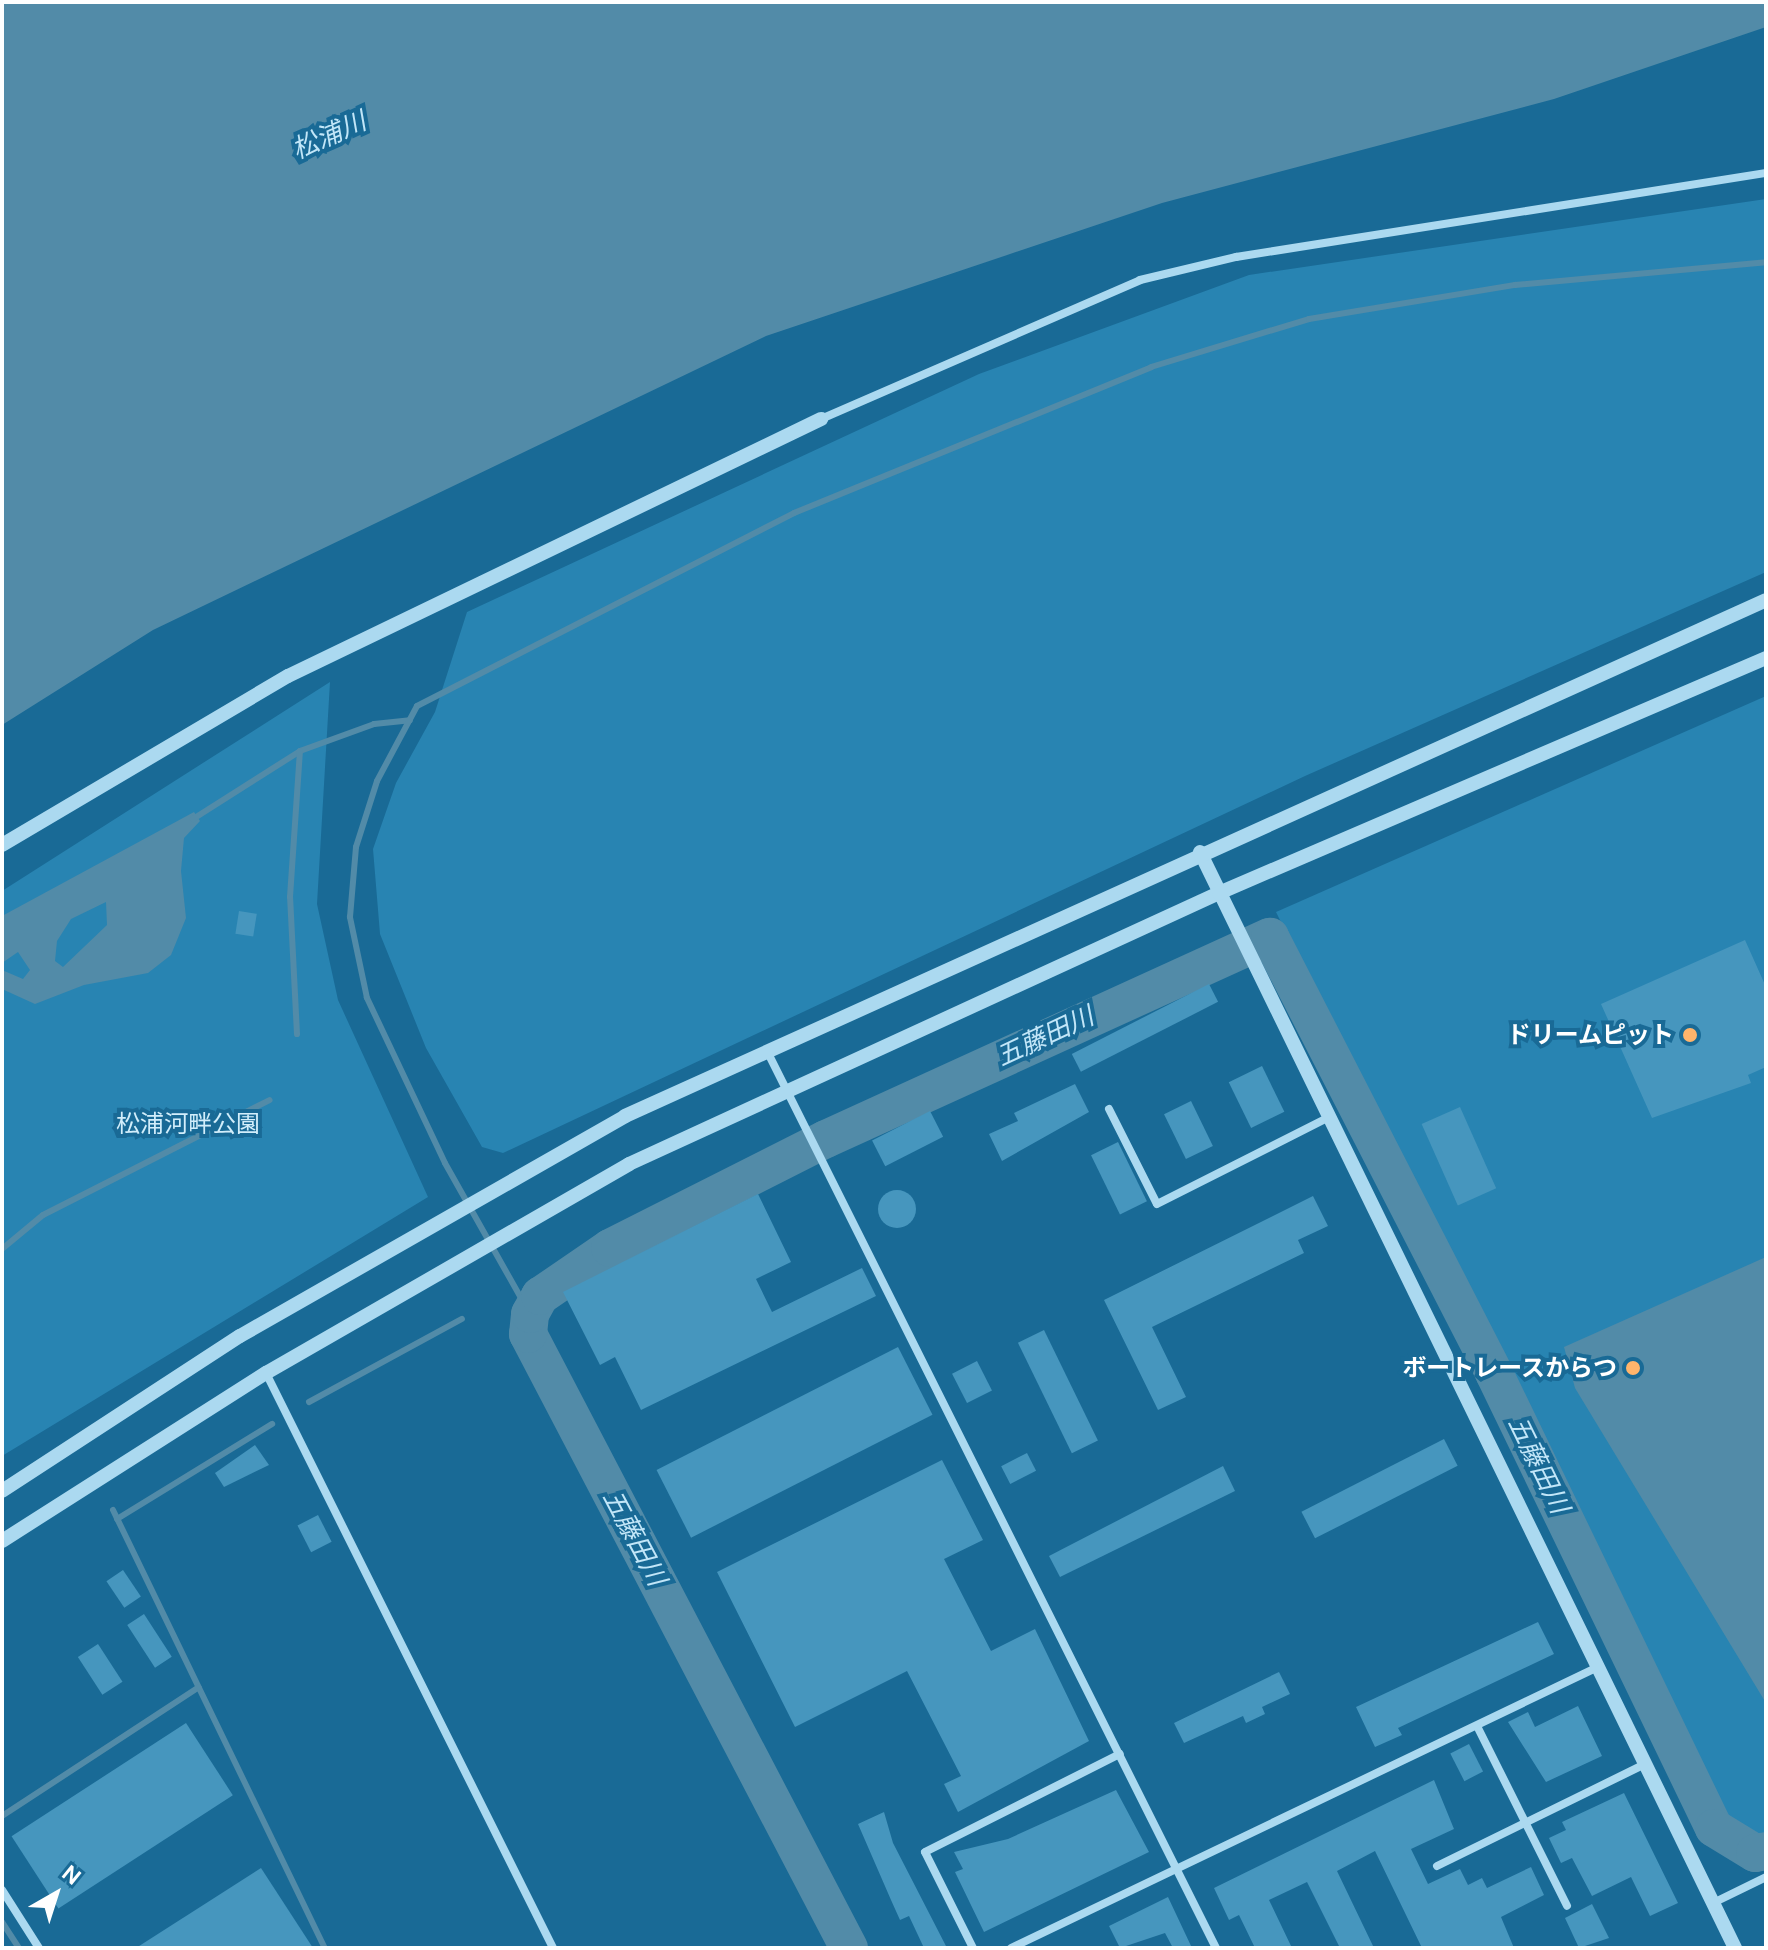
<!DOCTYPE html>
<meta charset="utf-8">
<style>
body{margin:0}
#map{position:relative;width:1768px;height:1950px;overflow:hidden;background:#196a96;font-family:"DM Sans","Noto Sans JP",sans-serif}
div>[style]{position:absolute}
.green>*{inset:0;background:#2884b2}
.water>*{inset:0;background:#528ba8}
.stream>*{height:6px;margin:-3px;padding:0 3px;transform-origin:3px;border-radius:3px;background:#528ba8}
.river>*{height:38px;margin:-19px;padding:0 19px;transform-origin:19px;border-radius:19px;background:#528ba8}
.building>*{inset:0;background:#4696be;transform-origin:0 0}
.round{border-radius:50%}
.minor>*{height:8px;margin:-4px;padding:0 4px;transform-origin:4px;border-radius:4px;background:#abd9f0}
.tertiary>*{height:14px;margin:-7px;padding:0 7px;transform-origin:7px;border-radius:7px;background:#abd9f0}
.dots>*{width:22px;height:22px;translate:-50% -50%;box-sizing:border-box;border:4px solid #196a96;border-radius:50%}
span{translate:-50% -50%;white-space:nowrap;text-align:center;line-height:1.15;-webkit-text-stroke:8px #196a96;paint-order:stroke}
.poi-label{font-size:24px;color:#fff;font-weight:700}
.right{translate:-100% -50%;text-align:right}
.park-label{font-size:24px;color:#d2eefb}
.water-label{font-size:26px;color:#c2e6f8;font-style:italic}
.frame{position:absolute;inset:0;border:4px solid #fff;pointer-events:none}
.north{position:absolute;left:16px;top:1854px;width:80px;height:80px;-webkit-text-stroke:6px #196a96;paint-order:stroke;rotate:39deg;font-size:22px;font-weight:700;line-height:32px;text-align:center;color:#fff}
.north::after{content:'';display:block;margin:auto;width:28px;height:36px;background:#fff;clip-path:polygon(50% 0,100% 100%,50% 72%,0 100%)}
</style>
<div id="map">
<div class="green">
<div style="clip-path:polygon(1766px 199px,1766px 572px,1305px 776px,503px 1153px,482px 1147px,426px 1048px,380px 934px,373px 849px,396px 783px,435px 712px,467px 612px,979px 374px,1249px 275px)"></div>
<div style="clip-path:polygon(330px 682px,317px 904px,338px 1000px,428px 1197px,2px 1456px,2px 891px)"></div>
<div style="clip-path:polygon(1766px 696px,1766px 1839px,1726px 1824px,1276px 912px)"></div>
</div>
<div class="water">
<div style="clip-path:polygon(2px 2px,1766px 2px,1766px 27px,1554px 99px,1162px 203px,766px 336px,153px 630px,2px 725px)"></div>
<div style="clip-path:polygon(evenodd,194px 812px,200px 821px,184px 838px,181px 871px,186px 918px,171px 955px,148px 973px,84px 985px,35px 1004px,2px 989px,2px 970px,23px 979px,30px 970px,18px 952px,2px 963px,2px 916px,194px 812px,106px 902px,107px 925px,63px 967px,55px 961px,57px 941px,71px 919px,106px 902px)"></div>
<div style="clip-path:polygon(1766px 1257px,1766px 1703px,1575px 1388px,1564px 1347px)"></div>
</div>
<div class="stream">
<div style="left:193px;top:819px;width:127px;rotate:-32.4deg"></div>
<div style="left:300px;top:751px;width:79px;rotate:-20deg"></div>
<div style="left:374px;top:724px;width:36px;rotate:-6deg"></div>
<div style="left:297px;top:1034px;width:137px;rotate:-92.9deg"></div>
<div style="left:290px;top:897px;width:146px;rotate:-86.1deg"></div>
<div style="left:2px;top:1249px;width:53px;rotate:-39.7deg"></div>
<div style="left:43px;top:1215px;width:254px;rotate:-26.9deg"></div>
<div style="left:530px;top:1314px;width:173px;rotate:-119.4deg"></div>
<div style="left:445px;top:1163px;width:183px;rotate:-115.3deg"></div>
<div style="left:367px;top:998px;width:83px;rotate:-101.9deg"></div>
<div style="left:350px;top:917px;width:70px;rotate:-85.1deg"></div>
<div style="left:356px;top:847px;width:69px;rotate:-72.3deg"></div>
<div style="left:377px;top:781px;width:85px;rotate:-61.9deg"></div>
<div style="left:417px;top:706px;width:424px;rotate:-27.1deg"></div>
<div style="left:794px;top:513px;width:386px;rotate:-22.2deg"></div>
<div style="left:1151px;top:367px;width:165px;rotate:-16.9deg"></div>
<div style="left:1309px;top:319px;width:209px;rotate:-9.4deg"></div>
<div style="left:1515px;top:285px;width:252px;rotate:-5.2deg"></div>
<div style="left:309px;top:1402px;width:174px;rotate:-28.5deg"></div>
<div style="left:113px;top:1510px;width:487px;rotate:64.2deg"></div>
<div style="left:117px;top:1519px;width:182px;rotate:-31.5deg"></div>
<div style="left:2px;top:1816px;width:235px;rotate:-33.2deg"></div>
<div style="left:2px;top:1922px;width:31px;rotate:57deg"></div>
</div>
<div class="river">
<div style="left:849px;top:1948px;width:693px;rotate:-117.6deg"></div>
<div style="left:528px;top:1334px;width:20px;rotate:-84deg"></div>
<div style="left:530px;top:1314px;width:21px;rotate:-61deg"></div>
<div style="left:540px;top:1296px;width:85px;rotate:-34.4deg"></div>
<div style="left:610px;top:1248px;width:242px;rotate:-26.8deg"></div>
<div style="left:826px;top:1139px;width:488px;rotate:-24.5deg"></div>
<div style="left:1270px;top:937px;width:492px;rotate:62.8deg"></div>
<div style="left:1495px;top:1375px;width:503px;rotate:64.2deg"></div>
<div style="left:1714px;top:1828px;width:48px;rotate:31.4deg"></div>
<div style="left:1755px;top:1853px;width:11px;rotate:-10deg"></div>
</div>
<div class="building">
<div style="left:239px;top:911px;width:18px;height:23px;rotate:9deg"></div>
<div style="clip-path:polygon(1745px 940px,1766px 987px,1766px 1067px,1748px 1075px,1751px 1083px,1652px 1118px,1601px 1004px)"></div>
<div style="left:1209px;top:984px;width:20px;height:154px;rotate:63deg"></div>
<div style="left:1262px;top:1066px;width:51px;height:37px;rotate:64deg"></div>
<div style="clip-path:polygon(1075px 1084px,1089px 1112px,1002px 1161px,989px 1134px,1018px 1121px,1014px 1113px)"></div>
<div style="left:1191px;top:1101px;width:50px;height:30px;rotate:64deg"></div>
<div style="left:1460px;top:1107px;width:89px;height:42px;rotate:66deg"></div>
<div style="left:930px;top:1111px;width:29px;height:65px;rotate:63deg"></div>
<div style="left:1118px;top:1142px;width:66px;height:30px;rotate:64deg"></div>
<div class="round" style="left:878px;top:1190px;width:38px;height:38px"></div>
<div style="clip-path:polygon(758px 1194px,791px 1262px,756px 1279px,772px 1312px,862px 1268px,876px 1296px,641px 1410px,615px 1357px,600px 1365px,563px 1292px)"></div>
<div style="clip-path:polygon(1313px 1196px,1328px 1226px,1298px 1240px,1304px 1253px,1152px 1327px,1186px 1397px,1158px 1410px,1104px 1300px)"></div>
<div style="left:1044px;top:1330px;width:123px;height:29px;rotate:64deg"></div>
<div style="left:898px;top:1347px;width:76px;height:271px;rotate:63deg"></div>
<div style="left:977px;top:1361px;width:33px;height:28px;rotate:63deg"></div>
<div style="left:1444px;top:1439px;width:30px;height:160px;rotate:63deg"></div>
<div style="clip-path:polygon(255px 1445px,269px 1465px,224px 1487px,215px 1473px)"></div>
<div style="left:1027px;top:1453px;width:20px;height:29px;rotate:63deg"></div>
<div style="clip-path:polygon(942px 1460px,983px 1540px,944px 1559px,991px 1651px,1035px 1629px,1089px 1741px,958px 1812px,944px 1784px,961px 1776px,907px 1671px,795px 1727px,717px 1572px)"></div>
<div style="clip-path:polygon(1223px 1466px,1235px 1491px,1060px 1577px,1049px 1556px)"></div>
<div style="left:318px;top:1515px;width:30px;height:23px;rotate:63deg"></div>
<div style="left:123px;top:1570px;width:32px;height:20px;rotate:56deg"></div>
<div style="left:144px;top:1614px;width:51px;height:20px;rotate:57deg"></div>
<div style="clip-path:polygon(1538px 1622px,1554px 1654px,1398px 1728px,1402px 1735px,1375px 1747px,1356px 1707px)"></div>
<div style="left:98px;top:1644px;width:45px;height:24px;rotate:57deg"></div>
<div style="clip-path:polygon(1279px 1672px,1290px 1694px,1262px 1707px,1265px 1714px,1246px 1723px,1243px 1716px,1184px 1743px,1174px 1723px)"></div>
<div style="clip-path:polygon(1578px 1706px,1602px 1756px,1546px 1782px,1508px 1722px,1528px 1712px,1535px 1727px)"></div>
<div style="left:186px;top:1723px;width:86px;height:208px;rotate:57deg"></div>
<div style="left:1469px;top:1744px;width:31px;height:21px;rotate:63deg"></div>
<div style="clip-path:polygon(1434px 1780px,1454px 1829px,1411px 1849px,1428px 1884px,1460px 1869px,1468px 1885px,1482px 1878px,1487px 1888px,1531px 1867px,1544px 1895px,1501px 1917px,1514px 1948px,1422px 1948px,1375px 1851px,1337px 1871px,1374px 1948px,1340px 1948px,1307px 1882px,1269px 1900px,1292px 1948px,1255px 1948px,1239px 1915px,1229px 1920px,1214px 1888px)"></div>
<div style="clip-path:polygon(1116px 1790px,1149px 1852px,984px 1932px,955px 1872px,963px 1869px,954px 1852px,1008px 1839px)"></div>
<div style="clip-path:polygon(1624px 1793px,1678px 1903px,1650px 1916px,1631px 1877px,1592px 1896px,1572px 1858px,1561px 1863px,1549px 1838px,1566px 1830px,1562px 1822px)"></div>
<div style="clip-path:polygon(884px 1812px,893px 1843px,947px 1948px,924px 1948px,909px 1916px,900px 1920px,891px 1900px,858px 1824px)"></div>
<div style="clip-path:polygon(261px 1868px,313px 1948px,136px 1948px)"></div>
<div style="clip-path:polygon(1168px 1897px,1192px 1948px,1173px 1948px,1165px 1933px,1120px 1948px,1109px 1926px)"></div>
<div style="clip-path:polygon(1592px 1904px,1609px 1938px,1579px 1948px,1565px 1918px)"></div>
</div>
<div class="minor">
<div style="left:821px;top:419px;width:348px;rotate:-23.5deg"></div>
<div style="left:1140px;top:280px;width:99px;rotate:-13.5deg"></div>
<div style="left:1236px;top:257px;width:537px;rotate:-9.01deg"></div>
<div style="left:767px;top:1051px;width:1003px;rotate:63.41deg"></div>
<div style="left:1109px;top:1109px;width:106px;rotate:63.2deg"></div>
<div style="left:1157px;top:1204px;width:193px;rotate:-26.8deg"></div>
<div style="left:266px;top:1373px;width:643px;rotate:63.47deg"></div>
<div style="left:1477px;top:1726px;width:201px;rotate:63.4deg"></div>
<div style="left:1437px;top:1866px;width:232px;rotate:-26.1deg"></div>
<div style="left:2px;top:1890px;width:69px;rotate:57.5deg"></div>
<div style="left:1713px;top:1903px;width:59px;rotate:-26.1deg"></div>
<div style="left:973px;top:1948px;width:107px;rotate:-116.6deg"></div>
<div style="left:925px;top:1852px;width:218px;rotate:-26.7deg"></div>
<div style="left:1011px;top:1948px;width:651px;rotate:-25.58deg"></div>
</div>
<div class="tertiary">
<div style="left:2px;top:845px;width:332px;rotate:-30.6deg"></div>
<div style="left:288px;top:676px;width:592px;rotate:-25.74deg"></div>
<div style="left:1200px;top:852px;width:1220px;rotate:63.98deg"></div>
<div style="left:2px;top:1491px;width:284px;rotate:-33.1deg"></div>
<div style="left:240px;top:1336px;width:443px;rotate:-29.7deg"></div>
<div style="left:625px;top:1116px;width:1252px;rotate:-24.33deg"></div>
<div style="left:2px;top:1541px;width:313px;rotate:-32.5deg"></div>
<div style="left:266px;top:1373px;width:419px;rotate:-29.9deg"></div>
<div style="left:629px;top:1164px;width:649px;rotate:-24.67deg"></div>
<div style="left:1219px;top:893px;width:595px;rotate:-23.25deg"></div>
</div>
<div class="dots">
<div style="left:1690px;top:1035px;background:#ffb46b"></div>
<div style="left:1633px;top:1368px;background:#ffb46b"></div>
</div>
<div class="poi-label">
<span class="right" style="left:1674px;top:1035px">ドリームピット</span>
<span class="right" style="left:1617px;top:1368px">ボートレースからつ</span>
</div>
<div class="park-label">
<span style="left:188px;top:1124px">松浦河畔公園</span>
</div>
<div class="water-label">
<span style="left:329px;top:136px;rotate:-24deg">松浦川</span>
<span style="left:1045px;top:1037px;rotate:-25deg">五藤田川</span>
<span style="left:1538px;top:1465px;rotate:64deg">五藤田川</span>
<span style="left:634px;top:1538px;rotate:62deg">五藤田川</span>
</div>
<div class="frame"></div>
<div class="north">N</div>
</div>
